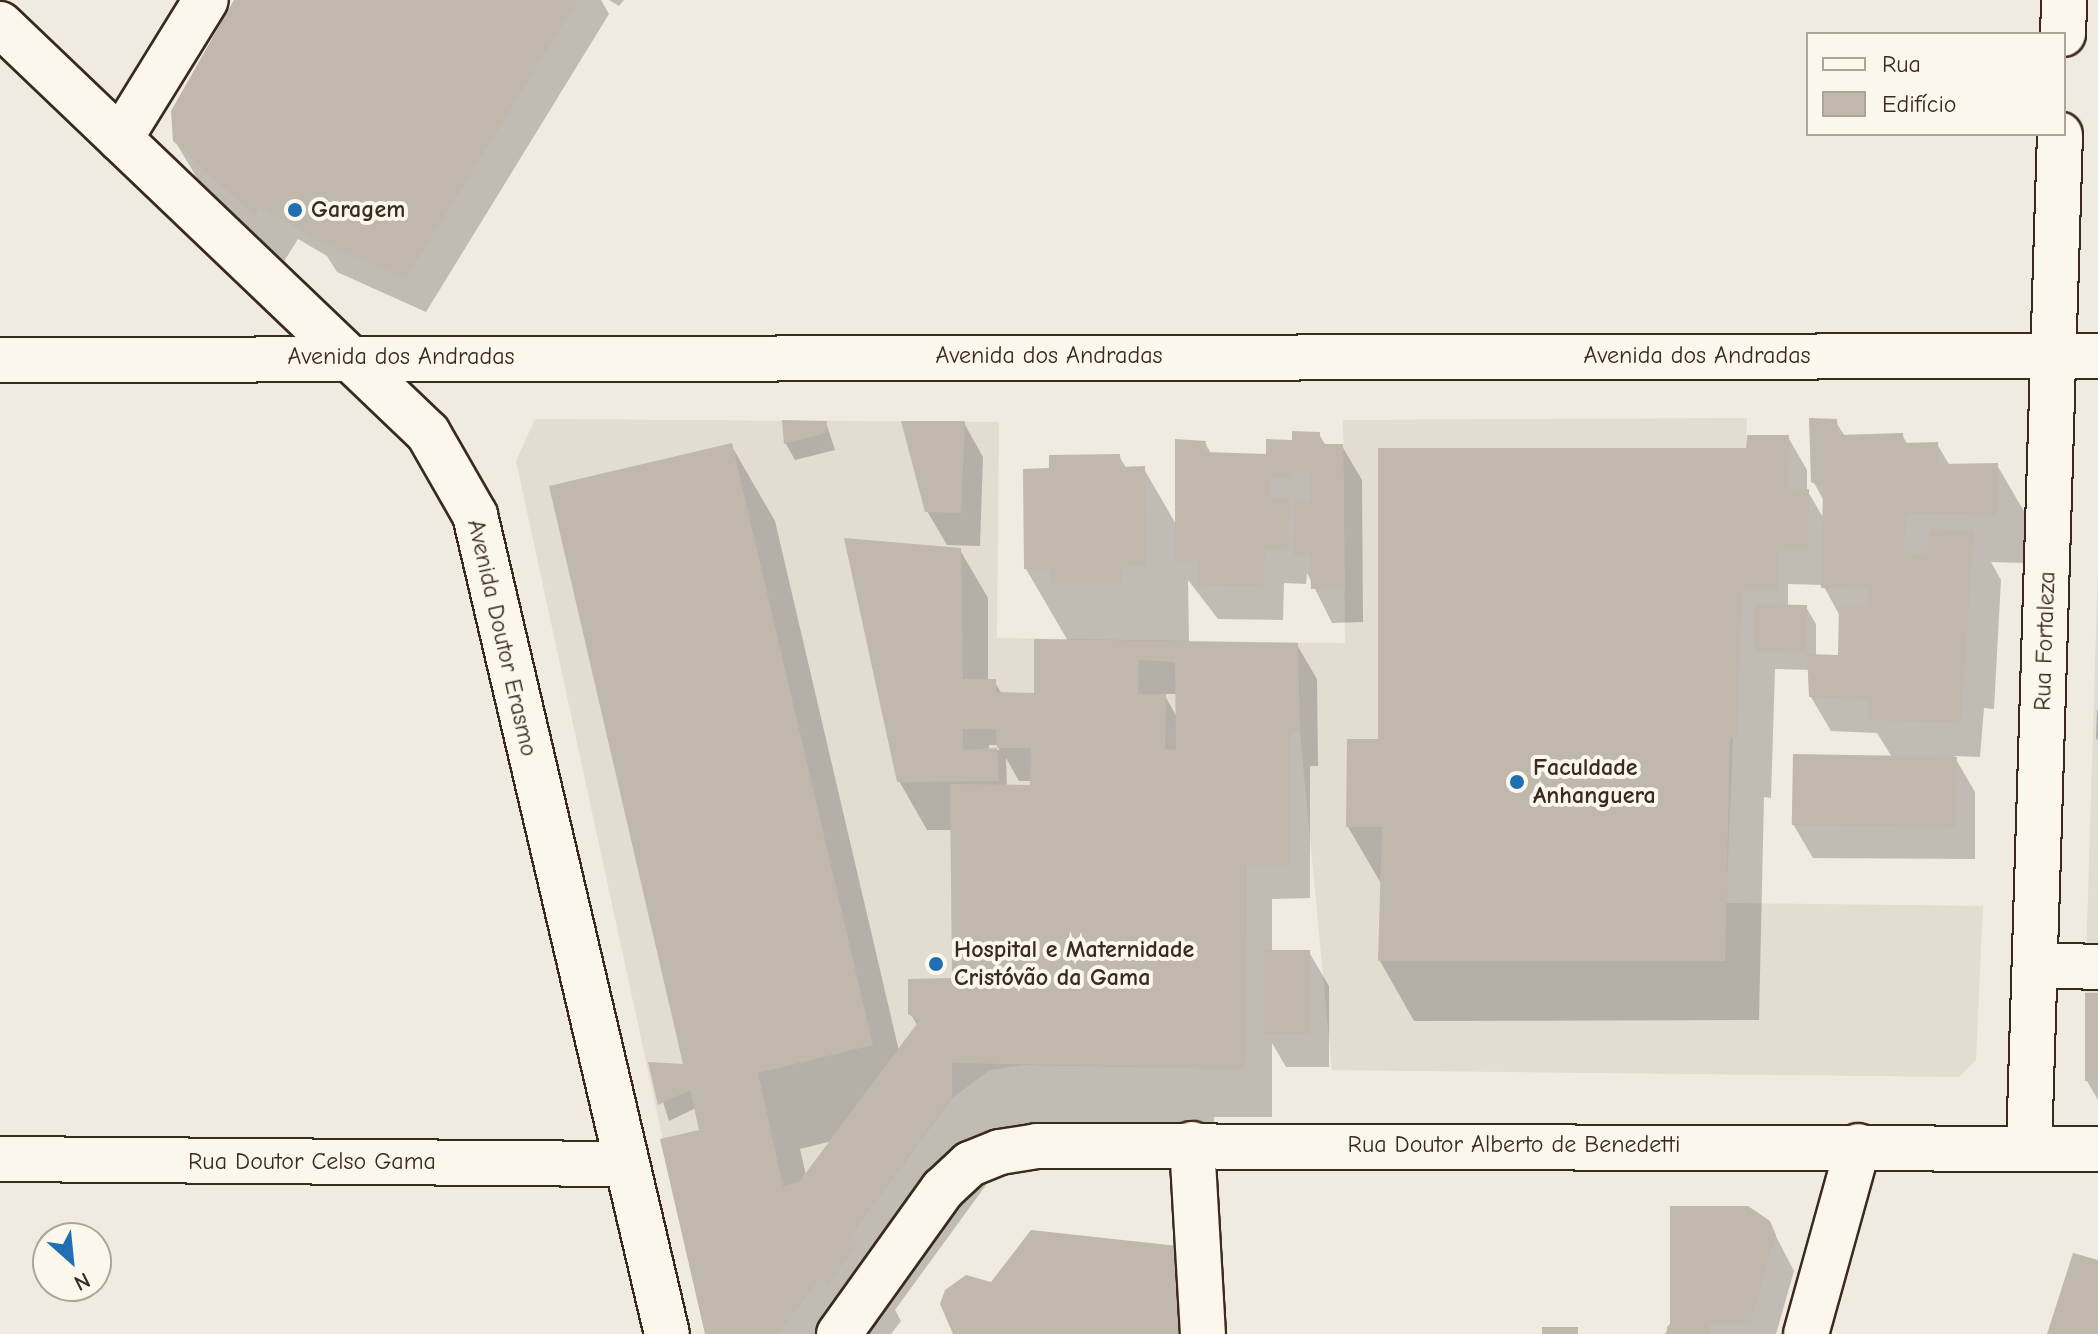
<!DOCTYPE html>
<meta charset="utf-8">
<style>
body{margin:0}
#map{position:relative;width:2098px;height:1334px;overflow:hidden;background:#f0ebe0;font-family:"Comic Neue",sans-serif}
div>[style]{position:absolute}
.built>*{inset:0;background:#e2dcd1}
.shadow>*{inset:0;background:#0003}
.building>*{inset:0;background:#c0b8ad;transform-origin:0 0}
.roads{filter:drop-shadow(2px 0 #3b2a1e) drop-shadow(-2px 0 #3b2a1e) drop-shadow(0 2px #3b2a1e) drop-shadow(0 -2px #3b2a1e)}
.minor>*{height:44px;margin:-22px;padding:0 22px;transform-origin:22px;border-radius:22px;background:#fbf7ec}
.major>*{height:44px;margin:-22px;padding:0 22px;transform-origin:22px;border-radius:22px;background:#fbf7ec}
.dots>*{width:22px;height:22px;translate:-50% -50%;box-sizing:border-box;border:4px solid #fbf7ec;border-radius:50%}
span{translate:-50% -50%;white-space:nowrap;text-align:center;line-height:1.15;-webkit-text-stroke:8px #fbf7ec;paint-order:stroke}
.poi-label{font-size:24px;color:#3b2a1e;font-weight:700}
.left{translate:0 -50%;text-align:left}
.street-label{font-size:24px;color:#3b2a1e}
.legend{position:absolute;left:1806px;top:32px;width:260px;height:104px;box-sizing:border-box;background:#fbf7ec;border:2px solid #aea59a;margin:0;padding:10px 14px;list-style:none;font-size:24px;color:#3b2a1e}
.legend li{display:flex;align-items:center;gap:16px;height:40px}
.legend b{width:40px;border:2px solid #aea59a}
.north{position:absolute;left:32px;top:1222px;width:80px;height:80px;box-sizing:border-box;background:#fbf7ec;border:2px solid #aea59a;border-radius:50%;rotate:153deg;font-size:22px;font-weight:700;line-height:32px;text-align:center;color:#3b2a1e}
.north::after{content:'';display:block;margin:auto;width:28px;height:36px;background:#1f6fb2;clip-path:polygon(50% 0,100% 100%,50% 72%,0 100%)}
</style>
<div id="map">
<div class="built">
<div style="clip-path:polygon(1747px 418px,1726px 903px,1983px 906px,1976px 1060px,1959px 1077px,1332px 1070px,1300px 733px,1246px 733px,1245px 1069px,1024px 1065px,990px 1070px,952px 1098px,778px 1334px,705px 1334px,516px 461px,535px 419px,999px 422px,997px 638px,1345px 643px,1343px 420px)"></div>
<div style="clip-path:polygon(2098px 564px,2098px 993px,2085px 993px)"></div>
</div>
<div class="shadow">
<div style="clip-path:polygon(236px 0,601px 0,609px 14px,426px 312px,337px 272px,327px 256px,298px 239px,283px 263px,204px 190px,175px 141px)"></div>
<div style="clip-path:polygon(609px 0,624px 0,619px 6px)"></div>
<div style="clip-path:polygon(evenodd,1835px 421px,1845px 436px,1902px 435px,1908px 445px,1937px 444px,1950px 466px,1997px 465px,2025px 513px,2024px 563px,1991px 562px,2001px 580px,1994px 709px,1984px 708px,1980px 757px,1954px 756px,1975px 792px,1975px 859px,1813px 858px,1793px 824px,1892px 757px,1877px 733px,1831px 731px,1811px 697px,1810px 670px,1775px 669px,1771px 798px,1764px 797px,1759px 1020px,1414px 1021px,1380px 961px,1382px 885px,1348px 827px,1380px 741px,1744px 450px,1788px 437px,1807px 470px,1807px 490px,1824px 519px,1824px 501px,1813px 481px,1835px 421px,1788px 584px,1823px 585px,1841px 618px,1841px 658px,1816px 657px,1816px 624px,1806px 607px,1788px 607px,1788px 584px)"></div>
<div style="clip-path:polygon(784px 422px,826px 423px,835px 450px,795px 460px,786px 444px)"></div>
<div style="clip-path:polygon(964px 423px,983px 457px,980px 546px,947px 545px,927px 511px)"></div>
<div style="clip-path:polygon(evenodd,1319px 434px,1326px 446px,1342px 446px,1362px 480px,1363px 622px,1332px 623px,1307px 573px,1306px 584px,1284px 583px,1283px 620px,1218px 619px,1188px 580px,1189px 643px,1297px 645px,1317px 679px,1318px 766px,1310px 766px,1310px 898px,1272px 899px,1272px 952px,1309px 952px,1329px 986px,1329px 1067px,1286px 1067px,1272px 1043px,1272px 1117px,1214px 1117px,1214px 1144px,994px 1138px,994px 1174px,895px 1310px,901px 1321px,891px 1334px,710px 1334px,702px 1131px,696px 1108px,669px 1121px,651px 1064px,688px 1076px,731px 445px,775px 521px,899px 1051px,918px 1026px,910px 1013px,954px 980px,953px 830px,927px 830px,899px 781px,960px 550px,988px 598px,988px 681px,994px 681px,1002px 694px,1036px 695px,1068px 641px,1026px 569px,1051px 470px,1119px 456px,1127px 469px,1144px 469px,1177px 526px,1205px 443px,1212px 455px,1268px 456px,1319px 434px,1164px 694px,1178px 694px,1178px 719px,1164px 694px,1319px 434px,989px 745px,999px 745px,999px 750px,989px 750px,989px 745px,1319px 434px,1006px 758px,1019px 781px,1032px 781px,1034px 788px,1007px 788px,1006px 758px,1319px 434px,832px 1141px,806px 1175px,800px 1149px,832px 1141px)"></div>
<div style="clip-path:polygon(2097px 710px,2098px 710px,2098px 741px,2096px 738px)"></div>
<div style="clip-path:polygon(2098px 995px,2098px 1100px,2087px 1081px)"></div>
<div style="clip-path:polygon(1769px 1223px,1794px 1271px,1776px 1334px,1667px 1334px,1667px 1327px)"></div>
</div>
<div class="building">
<div style="clip-path:polygon(234px 0,578px 0,406px 279px,315px 239px,260px 207px,254px 216px,173px 141px,171px 111px)"></div>
<div style="clip-path:polygon(1809px 418px,1837px 419px,1838px 435px,1903px 433px,1904px 443px,1938px 442px,1939px 464px,1998px 463px,1997px 515px,1908px 514px,1903px 552px,1927px 555px,1930px 529px,1974px 530px,1961px 723px,1868px 720px,1868px 700px,1809px 697px,1807px 654px,1838px 655px,1839px 607px,1867px 607px,1868px 589px,1821px 588px,1823px 487px,1811px 482px)"></div>
<div style="clip-path:polygon(782px 420px,827px 421px,826px 433px,784px 444px)"></div>
<div style="clip-path:polygon(901px 421px,965px 421px,961px 513px,925px 512px)"></div>
<div style="clip-path:polygon(1292px 431px,1320px 432px,1320px 444px,1343px 444px,1345px 589px,1311px 589px,1310px 555px,1294px 556px,1295px 501px,1310px 501px,1309px 472px,1292px 471px,1292px 479px,1270px 478px,1269px 498px,1289px 498px,1288px 551px,1265px 550px,1264px 587px,1197px 585px,1197px 561px,1175px 561px,1175px 439px,1206px 441px,1205px 452px,1266px 454px,1266px 439px,1292px 440px)"></div>
<div style="clip-path:polygon(1747px 435px,1789px 435px,1788px 489px,1809px 489px,1808px 551px,1779px 551px,1779px 591px,1742px 591px,1737px 738px,1730px 737px,1725px 961px,1378px 961px,1382px 827px,1346px 827px,1347px 739px,1378px 739px,1378px 448px,1746px 448px)"></div>
<div style="clip-path:polygon(evenodd,732px 443px,873px 1045px,758px 1073px,783px 1186px,799px 1182px,919px 1021px,908px 1014px,908px 979px,952px 978px,950px 784px,1030px 785px,1031px 748px,997px 748px,996px 729px,963px 729px,963px 750px,997px 748px,999px 781px,897px 782px,844px 538px,961px 548px,963px 679px,996px 679px,996px 692px,1034px 693px,1034px 639px,1298px 643px,1300px 733px,1291px 733px,1291px 865px,1245px 865px,1245px 1069px,952px 1063px,952px 1097px,850px 1236px,858px 1243px,829px 1284px,820px 1277px,778px 1334px,705px 1334px,660px 1139px,699px 1130px,690px 1090px,658px 1105px,648px 1062px,683px 1064px,549px 486px,732px 443px,1139px 660px,1175px 662px,1176px 750px,1165px 749px,1166px 694px,1138px 694px,1139px 660px)"></div>
<div style="clip-path:polygon(1120px 454px,1121px 467px,1145px 466px,1147px 566px,1122px 567px,1122px 583px,1051px 585px,1051px 569px,1024px 569px,1023px 469px,1049px 468px,1049px 455px)"></div>
<div style="left:1755px;top:604px;width:52px;height:48px;rotate:1deg"></div>
<div style="left:1793px;top:754px;width:164px;height:71px;rotate:1deg"></div>
<div style="left:1264px;top:950px;width:46px;height:84px"></div>
<div style="left:2085px;top:993px;width:13px;height:88px"></div>
<div style="clip-path:polygon(1670px 1206px,1748px 1206px,1770px 1221px,1776px 1235px,1750px 1324px,1710px 1324px,1710px 1334px,1665px 1334px,1670px 1325px)"></div>
<div style="clip-path:polygon(1031px 1230px,1187px 1247px,1195px 1334px,953px 1334px,940px 1304px,945px 1290px,966px 1275px,991px 1282px)"></div>
<div style="clip-path:polygon(2073px 1253px,2098px 1260px,2098px 1334px,2047px 1334px)"></div>
<div style="left:1542px;top:1327px;width:36px;height:7px"></div>
</div>
<div class="roads">
<div class="minor">
<div style="left:0;top:24px;width:592px;rotate:43.7deg"></div>
<div style="left:428px;top:433px;width:95px;rotate:60.2deg"></div>
<div style="left:475px;top:515px;width:841px;rotate:76.81deg"></div>
<div style="left:2063px;top:34px;width:34px;rotate:-88deg"></div>
<div style="left:120px;top:139px;width:163px;rotate:-58.3deg"></div>
<div style="left:0;top:360px;width:2098px;rotate:-0.11deg"></div>
<div style="left:2035px;top:965px;width:63px;rotate:1.8deg"></div>
<div style="left:1192px;top:1144px;width:190px;rotate:86.7deg"></div>
<div style="left:2029px;top:1148px;width:1014px;rotate:-88.25deg"></div>
<div style="left:0;top:1159px;width:624px;rotate:0.46deg"></div>
<div style="left:1806px;top:1334px;width:195px;rotate:-74.5deg"></div>
</div>
<div class="major">
<div style="left:839px;top:1334px;width:178px;rotate:-54.4deg"></div>
<div style="left:943px;top:1189px;width:37px;rotate:-43deg"></div>
<div style="left:970px;top:1164px;width:32px;rotate:-22deg"></div>
<div style="left:1000px;top:1152px;width:36px;rotate:-9deg"></div>
<div style="left:1036px;top:1146px;width:1062px;rotate:0.16deg"></div>
</div>
</div>
<div class="dots">
<div style="left:295px;top:210px;background:#1f6fb2"></div>
<div style="left:1517px;top:782px;background:#1f6fb2"></div>
<div style="left:936px;top:964px;background:#1f6fb2"></div>
</div>
<div class="poi-label">
<span class="left" style="left:311px;top:210px">Garagem</span>
<span class="left" style="left:1533px;top:782px">Faculdade<br>Anhanguera</span>
<span class="left" style="left:954px;top:964px">Hospital e Maternidade<br>Cristóvão da Gama</span>
</div>
<div class="street-label">
<span style="left:1049px;top:356px">Avenida dos Andradas</span>
<span style="left:1697px;top:356px">Avenida dos Andradas</span>
<span style="left:401px;top:357px">Avenida dos Andradas</span>
<span style="left:502px;top:638px;rotate:77deg">Avenida Doutor Erasmo</span>
<span style="left:2045px;top:641px;rotate:-88deg">Rua Fortaleza</span>
<span style="left:1514px;top:1145px">Rua Doutor Alberto de Benedetti</span>
<span style="left:312px;top:1162px">Rua Doutor Celso Gama</span>
</div>
<ul class="legend">
<li><b style="height:10px;background:#fbf7ec"></b>Rua</li>
<li><b style="height:22px;background:#c0b8ad"></b>Edifício</li>
</ul>
<div class="north">N</div>
</div>
